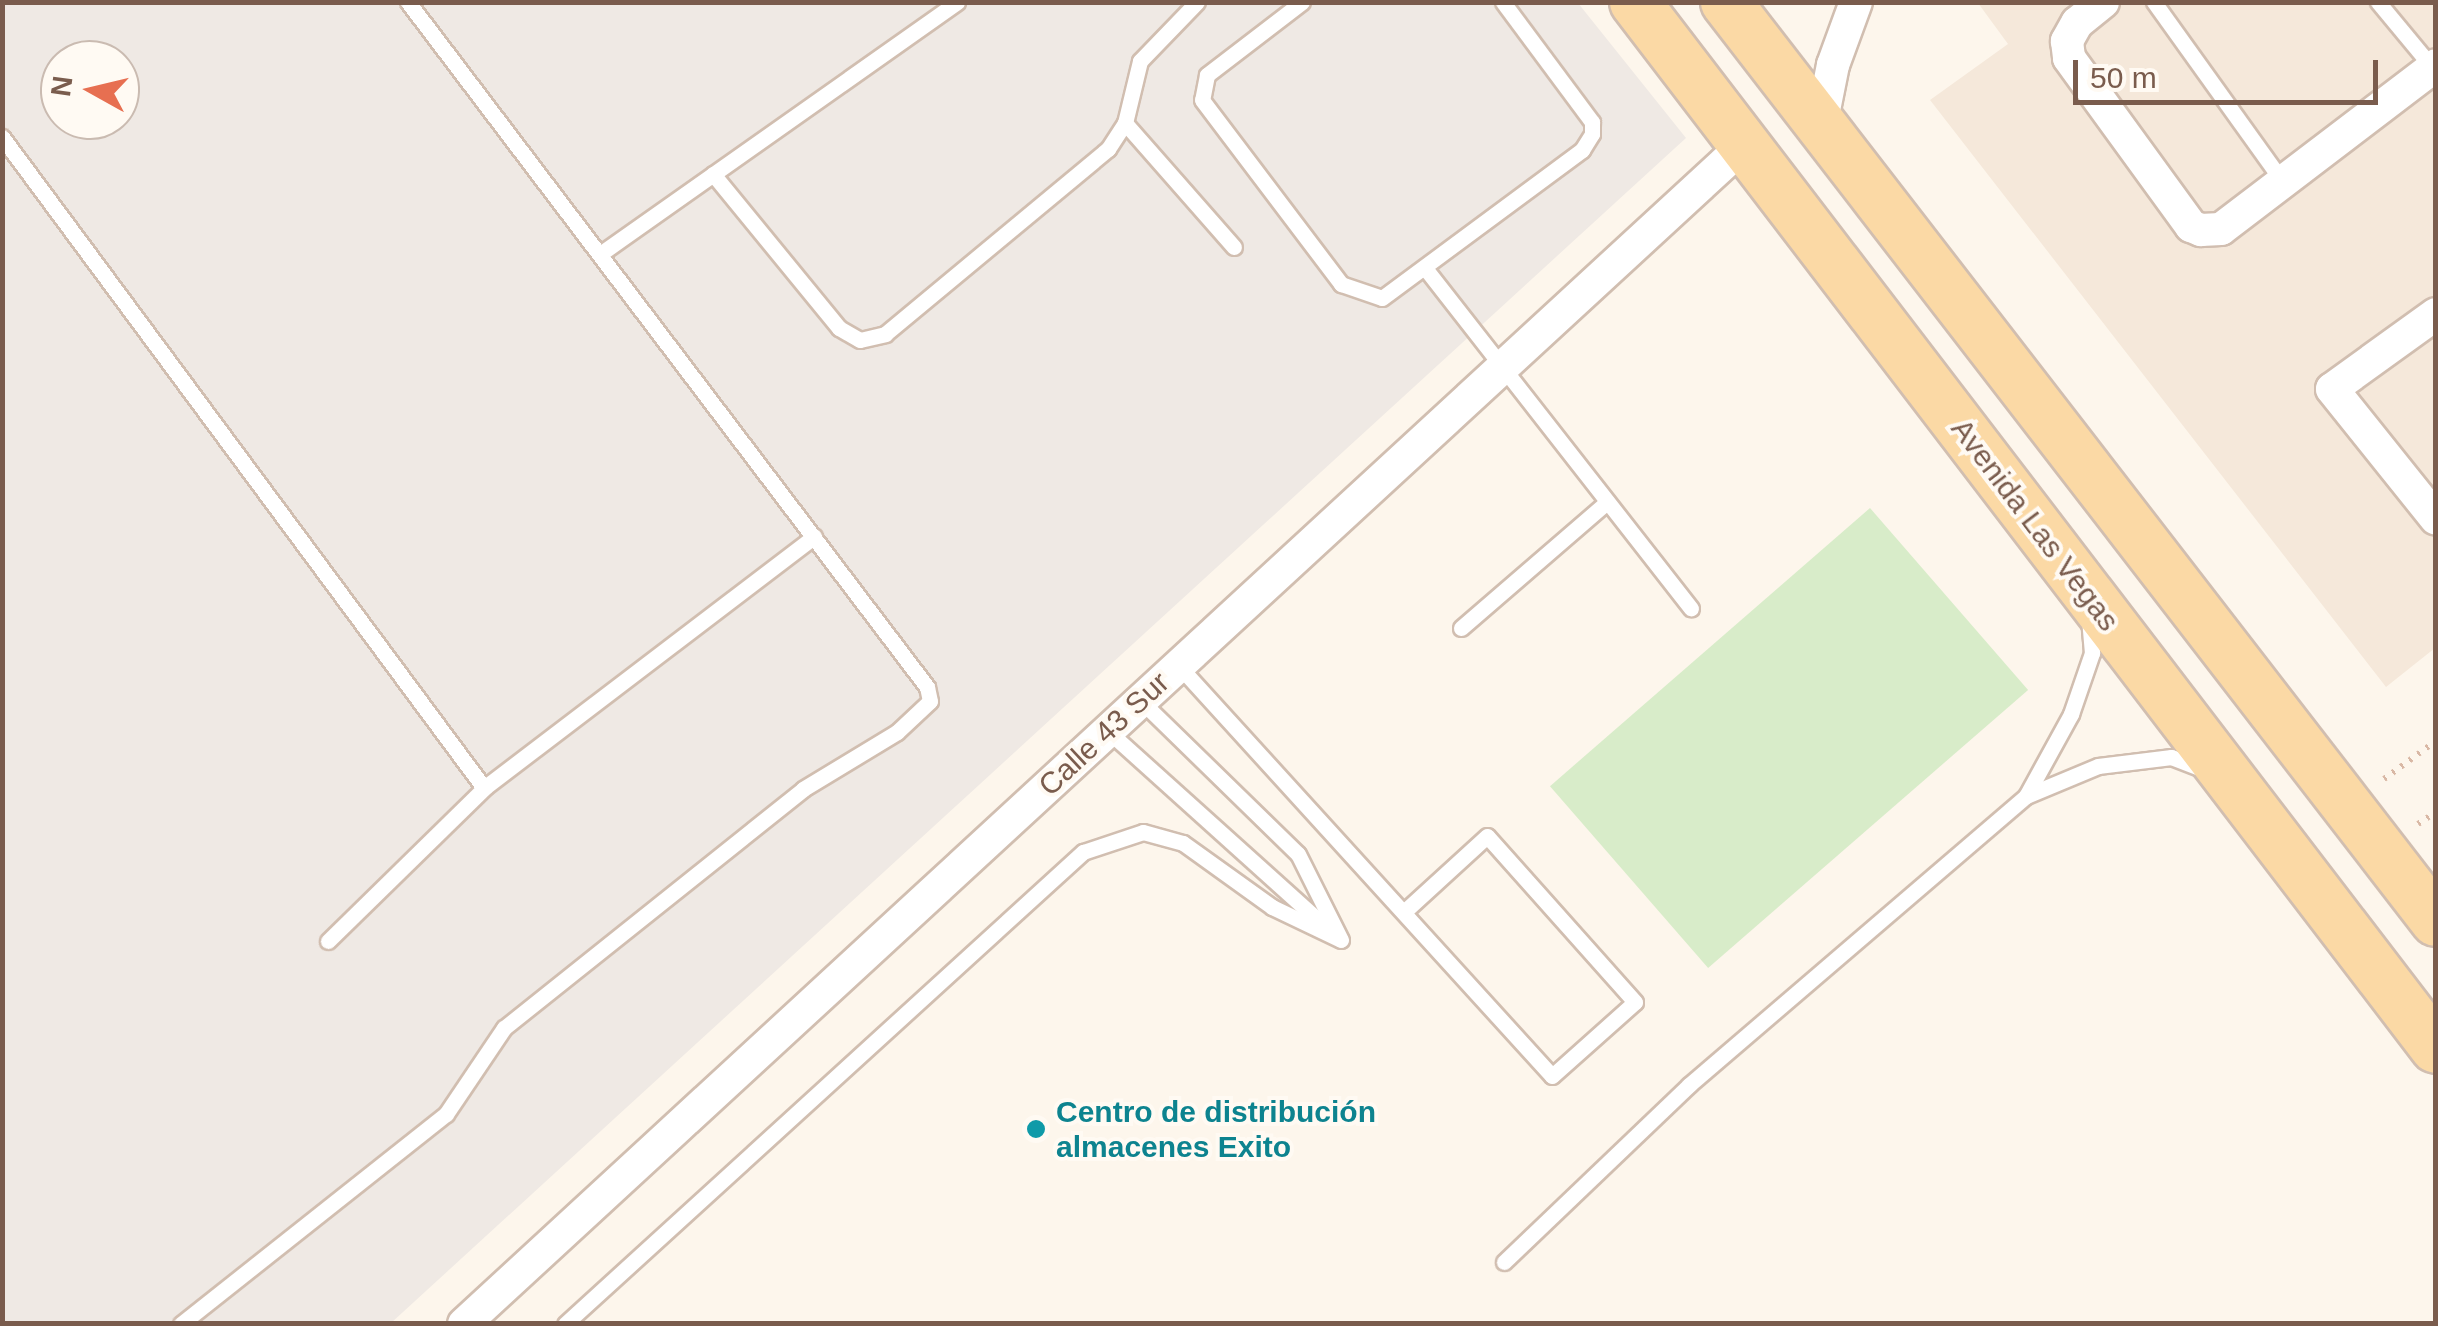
<!DOCTYPE html>
<meta charset="utf-8">
<style>
body{margin:0}
#map{position:relative;width:2438px;height:1326px;overflow:hidden;background:#fdf6ec;font-family:Arial,sans-serif}
div>[style]{position:absolute}
.residential>*{inset:0;background:#f5e8da}
.industrial>*{inset:0;background:#efe9e4}
.green>*{inset:0;background:#d8ecc9;transform-origin:0 0}
.path>*{height:6px;margin-top:-3px;transform-origin:0;background:repeating-linear-gradient(90deg,#d9b8a5 0 2.5px,transparent 0 10.5px)}
.roads{filter:drop-shadow(2px 0 #d1beb0) drop-shadow(-2px 0 #d1beb0) drop-shadow(0 2px #d1beb0) drop-shadow(0 -2px #d1beb0)}
.service>*{height:15px;margin:-7.5px;padding:0 7.5px;transform-origin:7.5px;border-radius:7.5px;background:#fff}
.minor>*{height:32px;margin:-16px;padding:0 16px;transform-origin:16px;border-radius:16px;background:#fff}
.primary>*{height:50px;margin:-25px;padding:0 25px;transform-origin:25px;border-radius:25px;background:#fbd9a5}
.dots>*{width:28px;height:28px;translate:-50% -50%;box-sizing:border-box;border:5px solid #fffaf3;border-radius:50%}
span{translate:-50% -50%;white-space:nowrap;text-align:center;line-height:1.15;-webkit-text-stroke:8px #fffaf3;paint-order:stroke}
.street-label{font-size:30px;color:#7a5c4d}
.culture-label{font-size:30px;color:#0d838f;font-weight:700}
.left{translate:0 -50%;text-align:left}
.frame{position:absolute;inset:0;border:5px solid #7a5c4d;pointer-events:none}
.north{position:absolute;left:40px;top:40px;width:100px;height:100px;box-sizing:border-box;background:#fffaf3;border:2px solid #cabbb1;border-radius:50%;rotate:278deg;font-size:28px;font-weight:700;line-height:40px;text-align:center;color:#7a5c4d}
.north::after{content:'';display:block;margin:auto;width:35px;height:45px;background:#e76f51;clip-path:polygon(50% 0,100% 100%,50% 72%,0 100%)}
.scale{position:absolute;left:2073px;top:60px;width:305px;height:45px;box-sizing:border-box;border:5px solid #7a5c4d;border-top:0;padding-left:12px;font-size:30px;line-height:35px;white-space:nowrap;color:#7a5c4d;-webkit-text-stroke:8px #fffaf3;paint-order:stroke}
</style>
<div id="map">
<div class="residential">
<div style="clip-path:polygon(1978px 3px,2435px 3px,2435px 648px,2386px 687px,1930px 100px,2008px 44px)"></div>
</div>
<div class="industrial">
<div style="clip-path:polygon(evenodd,3px 3px,1578px 3px,1686px 138px,391px 1323px,3px 1324px,3px 3px,60px 60px,120px 60px,120px 120px,60px 120px,60px 60px)"></div>
</div>
<div class="green">
<div style="left:1870px;top:508px;width:241px;height:424px;rotate:49deg"></div>
</div>
<div class="path">
<div style="left:2384px;top:779px;width:64px;rotate:-36.2deg"></div>
<div style="left:2418px;top:824px;width:22px;rotate:-34deg"></div>
</div>
<div class="roads">
<div class="service">
<div style="left:1302px;top:2px;width:120px;rotate:142.5deg"></div>
<div style="left:1207px;top:75px;width:25px;rotate:101deg"></div>
<div style="left:1202px;top:100px;width:231px;rotate:52.9deg"></div>
<div style="left:1341px;top:284px;width:43px;rotate:18.9deg"></div>
<div style="left:1382px;top:298px;width:249px;rotate:-36.5deg"></div>
<div style="left:1582px;top:150px;width:19px;rotate:-58deg"></div>
<div style="left:1592px;top:134px;width:12px;rotate:-90deg"></div>
<div style="left:1592px;top:122px;width:149px;rotate:-126.6deg"></div>
<div style="left:2154px;top:2px;width:220px;rotate:54.4deg"></div>
<div style="left:2378px;top:2px;width:85px;rotate:50.3deg"></div>
<div style="left:1125px;top:123px;width:165px;rotate:48.7deg"></div>
<div style="left:2px;top:137px;width:810px;rotate:53.48deg"></div>
<div style="left:713px;top:174px;width:199px;rotate:50.7deg"></div>
<div style="left:839px;top:328px;width:24px;rotate:30deg"></div>
<div style="left:860px;top:340px;width:26px;rotate:-13deg"></div>
<div style="left:885px;top:334px;width:290px;rotate:-39.7deg"></div>
<div style="left:1108px;top:149px;width:31px;rotate:-57deg"></div>
<div style="left:1125px;top:123px;width:64px;rotate:-76.4deg"></div>
<div style="left:1140px;top:61px;width:82px;rotate:-46deg"></div>
<div style="left:600px;top:254px;width:437px;rotate:-35.2deg"></div>
<div style="left:1425px;top:268px;width:432px;rotate:52deg"></div>
<div style="left:1461px;top:628px;width:193px;rotate:-40.8deg"></div>
<div style="left:1179px;top:666px;width:554px;rotate:47.71deg"></div>
<div style="left:1552px;top:1076px;width:111px;rotate:-41.7deg"></div>
<div style="left:1635px;top:1002px;width:222px;rotate:-131.7deg"></div>
<div style="left:1487px;top:836px;width:111px;rotate:137.6deg"></div>
<div style="left:1141px;top:701px;width:219px;rotate:44.3deg"></div>
<div style="left:1298px;top:854px;width:96px;rotate:63.4deg"></div>
<div style="left:1108px;top:731px;width:295px;rotate:42deg"></div>
<div style="left:2026px;top:796px;width:78px;rotate:-22.6deg"></div>
<div style="left:2098px;top:766px;width:74px;rotate:-7deg"></div>
<div style="left:2171px;top:757px;width:34px;rotate:21deg"></div>
<div style="left:328px;top:941px;width:219px;rotate:-44.4deg"></div>
<div style="left:484px;top:788px;width:415px;rotate:-37.3deg"></div>
<div style="left:1504px;top:1262px;width:256px;rotate:-43.7deg"></div>
<div style="left:1689px;top:1085px;width:444px;rotate:-40.6deg"></div>
<div style="left:2026px;top:796px;width:94px;rotate:-61.2deg"></div>
<div style="left:2071px;top:714px;width:65px;rotate:-71deg"></div>
<div style="left:2092px;top:653px;width:32px;rotate:-95deg"></div>
<div style="left:181px;top:1324px;width:338px;rotate:-38.4deg"></div>
<div style="left:446px;top:1114px;width:104px;rotate:-56deg"></div>
<div style="left:504px;top:1028px;width:383px;rotate:-38.6deg"></div>
<div style="left:803px;top:789px;width:110px;rotate:-31.2deg"></div>
<div style="left:897px;top:732px;width:45px;rotate:-43.2deg"></div>
<div style="left:930px;top:701px;width:14px;rotate:-102deg"></div>
<div style="left:927px;top:687px;width:859px;rotate:-127.15deg"></div>
<div style="left:565px;top:1324px;width:701px;rotate:-42.34deg"></div>
<div style="left:1083px;top:852px;width:63px;rotate:-18.4deg"></div>
<div style="left:1143px;top:832px;width:41px;rotate:15.4deg"></div>
<div style="left:1183px;top:843px;width:110px;rotate:35.7deg"></div>
<div style="left:1272px;top:907px;width:76px;rotate:25.6deg"></div>
</div>
<div class="minor">
<div style="left:2103px;top:2px;width:33px;rotate:141deg"></div>
<div style="left:2077px;top:23px;width:21px;rotate:119deg"></div>
<div style="left:2067px;top:41px;width:17px;rotate:83deg"></div>
<div style="left:2069px;top:58px;width:208px;rotate:54deg"></div>
<div style="left:2191px;top:226px;width:11px;rotate:22deg"></div>
<div style="left:2201px;top:230px;width:20px;rotate:-3deg"></div>
<div style="left:2221px;top:229px;width:270px;rotate:-37.3deg"></div>
<div style="left:1821px;top:125px;width:61px;rotate:-78.7deg"></div>
<div style="left:1833px;top:65px;width:67px;rotate:-69.9deg"></div>
<div style="left:2436px;top:314px;width:128px;rotate:144.2deg"></div>
<div style="left:2332px;top:389px;width:166px;rotate:51.3deg"></div>
<div style="left:464px;top:1324px;width:1740px;rotate:-42.65deg"></div>
</div>
<div class="primary">
<div style="left:1635px;top:2px;width:1317px;rotate:52.56deg"></div>
<div style="left:1726px;top:2px;width:1161px;rotate:52.31deg"></div>
</div>
</div>
<div class="dots">
<div style="left:1036px;top:1129px;background:#0f9aa8"></div>
</div>
<div class="street-label">
<span style="left:2035px;top:525px;rotate:53deg">Avenida Las Vegas</span>
<span style="left:1104px;top:734px;rotate:-43deg">Calle 43 Sur</span>
</div>
<div class="culture-label">
<span class="left" style="left:1056px;top:1129px">Centro de distribución<br>almacenes Exito</span>
</div>
<div class="frame"></div>
<div class="north">N</div>
<div class="scale">50 m</div>
</div>
